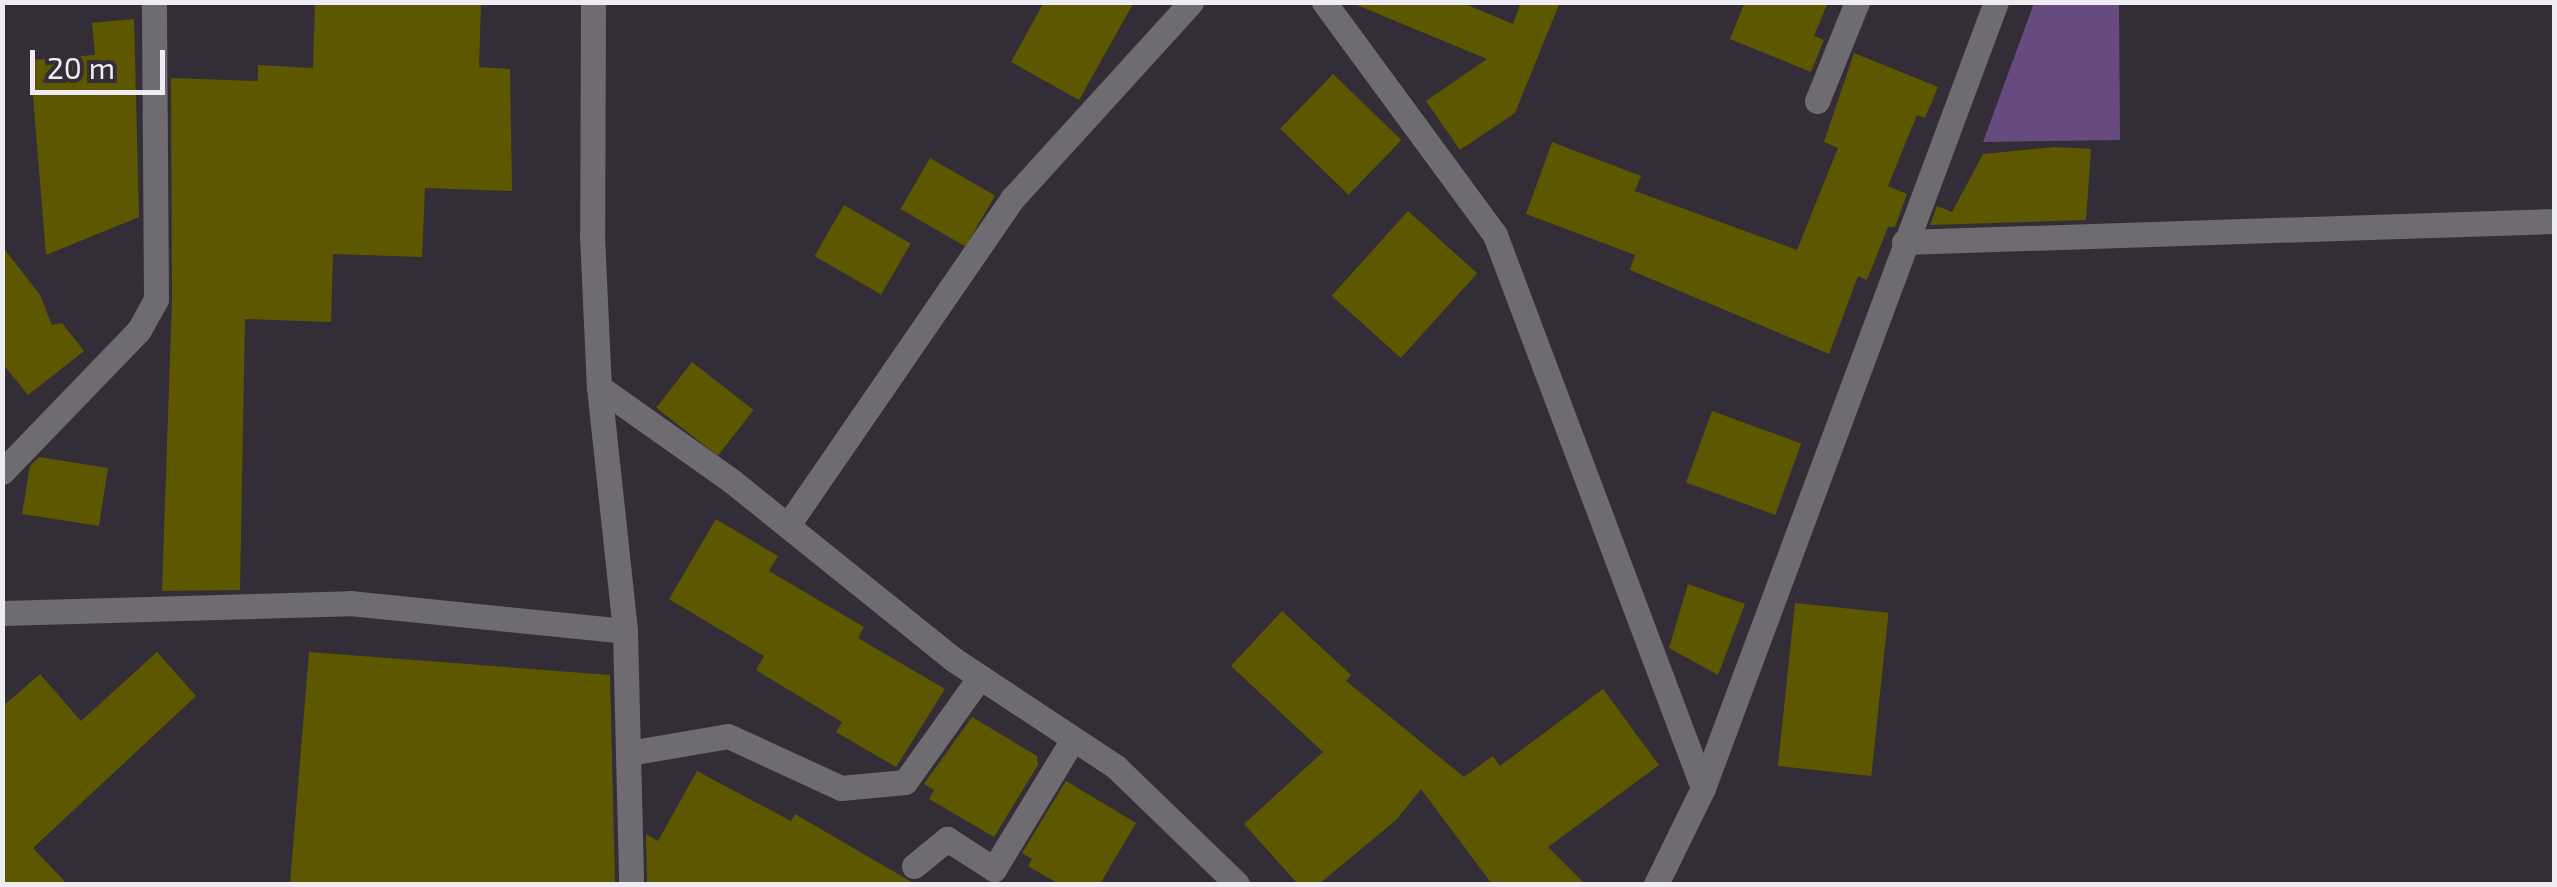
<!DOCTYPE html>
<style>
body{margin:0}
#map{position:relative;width:2557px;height:887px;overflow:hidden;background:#332d38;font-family:"Exo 2",sans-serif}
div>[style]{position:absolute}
.green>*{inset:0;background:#674a80}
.building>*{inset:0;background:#5d5700;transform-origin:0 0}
.minor>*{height:25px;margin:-12.5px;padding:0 12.5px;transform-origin:12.5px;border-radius:12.5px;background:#6e6b71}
span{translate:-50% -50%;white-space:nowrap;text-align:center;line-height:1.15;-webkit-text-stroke:8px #332d38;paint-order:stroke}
.frame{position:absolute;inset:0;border:5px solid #efebf3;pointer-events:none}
.scale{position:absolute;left:30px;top:50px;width:135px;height:45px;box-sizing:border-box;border:5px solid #efebf3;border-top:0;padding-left:12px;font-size:30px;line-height:35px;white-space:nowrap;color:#efebf3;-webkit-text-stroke:8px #332d38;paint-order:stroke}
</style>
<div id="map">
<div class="green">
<div style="clip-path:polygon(2034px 3px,2119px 3px,2120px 140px,1983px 142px)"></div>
</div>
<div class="building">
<div style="clip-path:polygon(315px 2px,481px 2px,479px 67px,510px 69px,512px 191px,425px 188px,422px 257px,333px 254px,331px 322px,245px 319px,240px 590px,162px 591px,172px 299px,171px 78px,258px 81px,258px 65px,313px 68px)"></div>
<div style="clip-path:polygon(1044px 2px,1134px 2px,1079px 100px,1011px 62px)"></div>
<div style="clip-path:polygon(1460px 2px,1513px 24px,1521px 2px,1560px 2px,1515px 113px,1460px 150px,1426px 101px,1487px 59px,1352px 3px)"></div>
<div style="clip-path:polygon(1745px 2px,1828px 2px,1814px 36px,1824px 40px,1811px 72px,1730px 39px)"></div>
<div style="clip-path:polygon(134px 19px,139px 217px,46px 255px,30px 60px,95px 55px,92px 23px)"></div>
<div style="clip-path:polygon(1854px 53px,1938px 87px,1925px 118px,1917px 115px,1888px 186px,1907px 194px,1895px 227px,1888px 227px,1867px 280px,1858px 276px,1829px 354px,1630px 270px,1635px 255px,1526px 214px,1552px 142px,1641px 176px,1635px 191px,1797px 250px,1838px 148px,1824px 142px)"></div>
<div style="left:1333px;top:74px;width:95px;height:76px;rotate:44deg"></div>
<div style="clip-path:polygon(2056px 147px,2091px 149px,2086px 220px,1930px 225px,1937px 206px,1952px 212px,1983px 154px)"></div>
<div style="left:930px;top:158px;width:75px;height:59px;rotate:30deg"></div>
<div style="left:844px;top:205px;width:77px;height:59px;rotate:30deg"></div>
<div style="left:1408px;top:211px;width:93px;height:114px;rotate:42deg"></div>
<div style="clip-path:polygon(2px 246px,40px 295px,52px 325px,62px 323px,84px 351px,28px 395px,2px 363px)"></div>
<div style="left:692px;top:362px;width:78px;height:58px;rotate:38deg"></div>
<div style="left:1712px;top:411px;width:95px;height:76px;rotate:20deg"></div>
<div style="clip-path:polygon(39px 457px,108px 468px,99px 526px,22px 514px,30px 466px)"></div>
<div style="clip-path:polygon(716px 519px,778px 556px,769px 571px,864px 627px,858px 638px,945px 689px,896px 767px,836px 732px,842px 722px,756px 670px,764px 656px,669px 599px)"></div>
<div style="clip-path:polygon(1688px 584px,1745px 604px,1718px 675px,1669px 648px)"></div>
<div style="left:1795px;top:603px;width:94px;height:164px;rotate:6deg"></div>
<div style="clip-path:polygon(1282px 611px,1351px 675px,1346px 681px,1464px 777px,1493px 756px,1500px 766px,1603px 689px,1659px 765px,1548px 847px,1585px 884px,1492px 884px,1421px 789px,1396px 820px,1319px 884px,1298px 884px,1244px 824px,1323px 752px,1231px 666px)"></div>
<div style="clip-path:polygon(157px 652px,196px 696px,33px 848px,67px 884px,2px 884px,2px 707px,40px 674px,81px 721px)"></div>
<div style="clip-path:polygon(309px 652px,610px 675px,615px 884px,290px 884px)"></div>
<div style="clip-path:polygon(972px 717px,1037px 756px,1038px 765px,994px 837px,929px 799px,934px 790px,924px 784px)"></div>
<div style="clip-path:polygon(697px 771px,791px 821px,795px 814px,915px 884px,647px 884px,646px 834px,658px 841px)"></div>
<div style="clip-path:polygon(1066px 781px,1136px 823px,1100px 884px,1059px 884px,1028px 866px,1032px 859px,1022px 853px)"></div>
</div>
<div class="minor">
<div style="left:593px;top:2px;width:233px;rotate:90.2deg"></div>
<div style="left:592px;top:235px;width:152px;rotate:87.4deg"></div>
<div style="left:599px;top:387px;width:245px;rotate:83.9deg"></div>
<div style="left:625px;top:631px;width:253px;rotate:88.6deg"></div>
<div style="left:1324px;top:2px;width:289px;rotate:53.7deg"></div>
<div style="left:1495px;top:235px;width:591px;rotate:69.39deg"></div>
<div style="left:1817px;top:101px;width:107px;rotate:-68deg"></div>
<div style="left:1904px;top:242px;width:650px;rotate:-1.85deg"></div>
<div style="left:599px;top:387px;width:164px;rotate:35.3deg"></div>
<div style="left:733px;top:482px;width:282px;rotate:38.8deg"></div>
<div style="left:953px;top:659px;width:196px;rotate:33.5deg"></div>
<div style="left:1116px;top:767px;width:168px;rotate:44deg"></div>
<div style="left:2px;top:472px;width:197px;rotate:-46deg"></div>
<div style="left:139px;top:330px;width:35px;rotate:-61deg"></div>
<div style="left:156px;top:299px;width:297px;rotate:-90.4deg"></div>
<div style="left:788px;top:525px;width:396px;rotate:-55.5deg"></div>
<div style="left:1012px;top:199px;width:266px;rotate:-47.7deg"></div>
<div style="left:2px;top:613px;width:348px;rotate:-1.6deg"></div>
<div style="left:350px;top:603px;width:276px;rotate:5.8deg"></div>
<div style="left:629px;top:753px;width:100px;rotate:-9.7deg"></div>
<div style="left:728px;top:736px;width:124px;rotate:24.7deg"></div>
<div style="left:841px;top:788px;width:64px;rotate:-5.4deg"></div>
<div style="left:905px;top:782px;width:129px;rotate:-54.5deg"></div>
<div style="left:914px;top:866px;width:43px;rotate:-39.3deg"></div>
<div style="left:947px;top:839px;width:56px;rotate:32.6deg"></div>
<div style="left:994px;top:869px;width:152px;rotate:-58.7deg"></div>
<div style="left:1656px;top:884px;width:107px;rotate:-63.9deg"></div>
<div style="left:1703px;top:788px;width:839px;rotate:-69.56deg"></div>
</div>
<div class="frame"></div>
<div class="scale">20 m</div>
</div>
